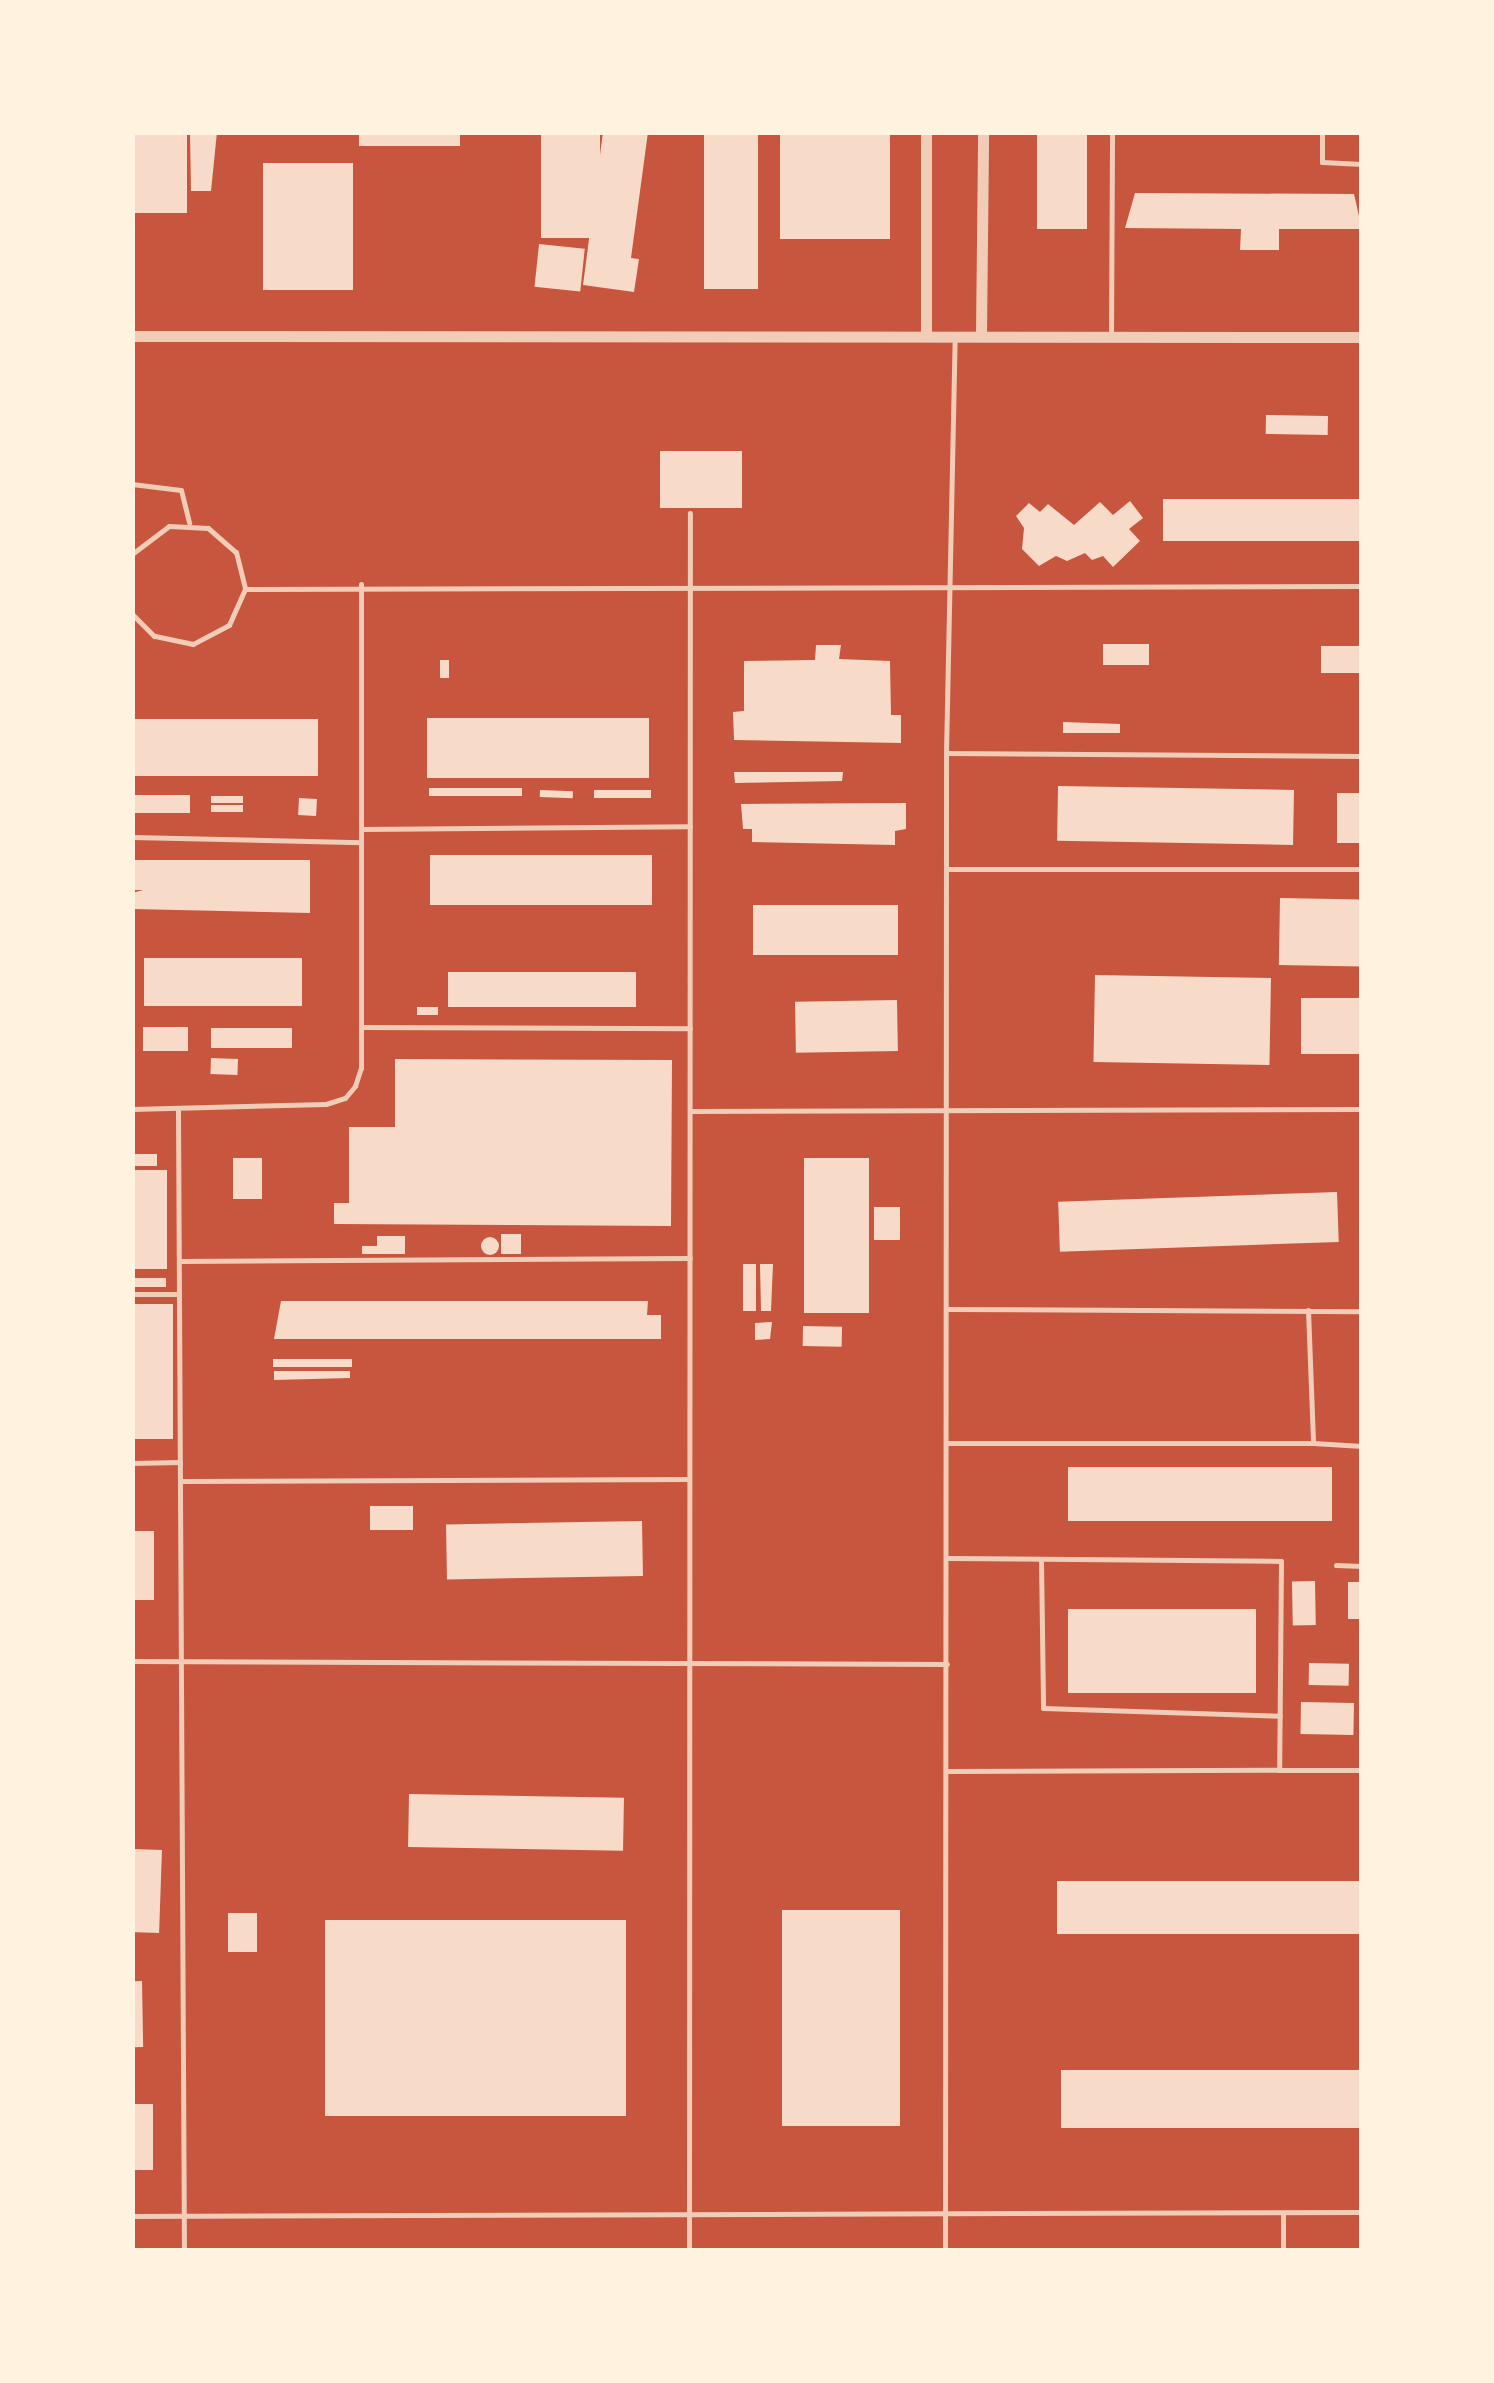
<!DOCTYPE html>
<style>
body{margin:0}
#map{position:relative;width:1494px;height:2383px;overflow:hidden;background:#c8553d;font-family:Mulish,sans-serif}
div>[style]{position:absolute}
.building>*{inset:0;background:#f7dbc8;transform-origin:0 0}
.round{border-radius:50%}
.service>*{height:5px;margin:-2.5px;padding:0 2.5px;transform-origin:2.5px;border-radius:2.5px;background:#f1ccb7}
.tertiary>*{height:11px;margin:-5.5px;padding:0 5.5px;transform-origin:5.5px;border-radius:5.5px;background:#f1ccb7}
span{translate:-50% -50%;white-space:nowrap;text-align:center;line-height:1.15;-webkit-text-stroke:8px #fff3e0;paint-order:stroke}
.frame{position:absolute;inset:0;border:135px solid #fff3e0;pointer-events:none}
</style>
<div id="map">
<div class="building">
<div style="left:132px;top:132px;width:55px;height:81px"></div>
<div style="clip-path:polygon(190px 132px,217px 132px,211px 191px,191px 191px)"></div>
<div style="left:359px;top:132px;width:101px;height:14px"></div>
<div style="left:541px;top:132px;width:59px;height:106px"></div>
<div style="clip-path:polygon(603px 132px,648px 132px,631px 258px,639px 259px,634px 292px,583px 285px)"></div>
<div style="left:704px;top:132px;width:54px;height:157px"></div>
<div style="left:780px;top:132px;width:110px;height:107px"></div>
<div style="left:1037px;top:132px;width:50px;height:97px"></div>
<div style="left:263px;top:163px;width:90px;height:127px"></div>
<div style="clip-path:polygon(1135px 193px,1354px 194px,1362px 229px,1279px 229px,1279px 250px,1240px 250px,1241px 229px,1125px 228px)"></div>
<div style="left:539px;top:244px;width:46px;height:43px;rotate:6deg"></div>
<div style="left:1266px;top:415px;width:62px;height:19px;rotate:1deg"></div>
<div style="left:660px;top:451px;width:82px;height:57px"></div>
<div style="left:1362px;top:499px;width:42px;height:199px;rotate:90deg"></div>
<div style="clip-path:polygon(1130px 501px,1143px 518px,1129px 529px,1140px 541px,1113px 567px,1103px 556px,1092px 560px,1085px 553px,1067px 561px,1056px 556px,1039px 566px,1022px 549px,1024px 528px,1016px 516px,1029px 503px,1040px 512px,1048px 504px,1074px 525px,1100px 502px,1113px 515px)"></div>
<div style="left:1103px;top:644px;width:46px;height:21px"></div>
<div style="clip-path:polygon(816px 645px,841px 645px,839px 659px,890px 661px,891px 715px,901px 715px,901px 743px,734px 740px,733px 712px,744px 711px,744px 661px,815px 660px)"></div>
<div style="left:1321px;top:646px;width:41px;height:27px"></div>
<div style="left:440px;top:660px;width:9px;height:18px"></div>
<div style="left:427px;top:718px;width:222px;height:60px"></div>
<div style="left:132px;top:719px;width:186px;height:57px"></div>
<div style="clip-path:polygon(1063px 722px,1120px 724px,1120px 733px,1063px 733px)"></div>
<div style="clip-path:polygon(734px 772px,843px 772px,842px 781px,735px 783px)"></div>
<div style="left:429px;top:788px;width:93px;height:8px"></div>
<div style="left:540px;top:790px;width:33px;height:7px;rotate:2deg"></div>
<div style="left:594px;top:790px;width:57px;height:8px"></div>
<div style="left:1294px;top:790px;width:55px;height:236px;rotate:91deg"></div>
<div style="left:1337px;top:793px;width:25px;height:50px"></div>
<div style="left:132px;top:795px;width:58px;height:18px"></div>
<div style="left:211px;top:796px;width:32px;height:7px"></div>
<div style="left:299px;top:798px;width:18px;height:17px;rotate:3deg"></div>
<div style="clip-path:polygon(906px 803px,906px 829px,895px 831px,895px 845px,752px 842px,752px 829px,743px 829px,741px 804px)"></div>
<div style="left:211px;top:805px;width:32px;height:7px"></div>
<div style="left:430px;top:855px;width:222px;height:50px"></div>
<div style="clip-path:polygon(132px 860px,310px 860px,310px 913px,132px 909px,132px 893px,143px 890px,132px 890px)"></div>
<div style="left:1280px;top:898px;width:82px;height:67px;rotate:1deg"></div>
<div style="left:753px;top:905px;width:145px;height:50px"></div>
<div style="left:144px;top:958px;width:158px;height:48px"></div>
<div style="left:448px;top:972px;width:188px;height:35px"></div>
<div style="left:1095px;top:975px;width:176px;height:87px;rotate:1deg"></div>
<div style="left:1362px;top:998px;width:56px;height:61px;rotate:90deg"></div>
<div style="left:897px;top:1000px;width:51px;height:102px;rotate:89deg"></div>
<div style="left:417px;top:1007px;width:21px;height:8px"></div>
<div style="left:143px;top:1027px;width:45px;height:24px"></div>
<div style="left:211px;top:1028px;width:81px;height:20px"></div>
<div style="left:211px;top:1058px;width:27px;height:16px;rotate:2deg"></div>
<div style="clip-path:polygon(395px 1059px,672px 1060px,671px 1226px,334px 1224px,334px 1203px,349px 1203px,349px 1127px,395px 1127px)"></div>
<div style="left:132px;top:1154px;width:25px;height:12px"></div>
<div style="left:233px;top:1158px;width:29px;height:41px"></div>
<div style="left:804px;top:1158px;width:65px;height:155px"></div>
<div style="left:167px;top:1170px;width:99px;height:35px;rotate:90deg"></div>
<div style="left:1337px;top:1192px;width:50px;height:279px;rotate:88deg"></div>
<div style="left:874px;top:1207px;width:26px;height:33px"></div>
<div style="left:501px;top:1234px;width:20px;height:20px"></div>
<div style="clip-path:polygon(377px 1236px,405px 1236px,405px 1254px,362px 1254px,362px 1246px,377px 1246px)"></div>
<div class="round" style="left:481px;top:1237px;width:18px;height:18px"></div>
<div style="left:743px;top:1264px;width:13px;height:47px"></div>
<div style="clip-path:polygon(760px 1264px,773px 1264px,771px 1311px,761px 1311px)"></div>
<div style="left:132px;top:1278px;width:34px;height:9px"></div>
<div style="clip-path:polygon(281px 1301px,648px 1301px,647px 1315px,661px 1315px,661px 1339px,274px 1339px)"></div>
<div style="left:132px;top:1304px;width:41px;height:135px"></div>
<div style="clip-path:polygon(772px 1322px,770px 1339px,755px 1340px,755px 1323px)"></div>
<div style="left:803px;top:1326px;width:39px;height:20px;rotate:1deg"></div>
<div style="left:273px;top:1359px;width:79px;height:8px"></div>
<div style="clip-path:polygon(274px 1371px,350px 1371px,350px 1378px,274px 1380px)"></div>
<div style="left:1332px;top:1467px;width:54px;height:264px;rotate:90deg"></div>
<div style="left:413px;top:1506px;width:24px;height:43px;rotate:90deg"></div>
<div style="left:642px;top:1521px;width:55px;height:196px;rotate:89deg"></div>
<div style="left:132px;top:1531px;width:22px;height:69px"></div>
<div style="left:1315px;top:1581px;width:44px;height:23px;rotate:89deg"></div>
<div style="left:1348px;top:1582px;width:14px;height:37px"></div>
<div style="left:1068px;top:1609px;width:188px;height:84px"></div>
<div style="left:1309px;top:1663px;width:40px;height:22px;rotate:1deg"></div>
<div style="left:1301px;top:1702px;width:53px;height:32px;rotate:1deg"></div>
<div style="left:409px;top:1794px;width:215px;height:53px;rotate:1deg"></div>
<div style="left:132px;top:1849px;width:30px;height:83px;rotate:2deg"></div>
<div style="left:1057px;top:1881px;width:304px;height:53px"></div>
<div style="left:782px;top:1910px;width:118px;height:216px"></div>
<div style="left:228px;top:1913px;width:29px;height:39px"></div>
<div style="left:626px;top:1920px;width:196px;height:301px;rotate:90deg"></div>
<div style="left:142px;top:1981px;width:66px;height:10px;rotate:89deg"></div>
<div style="left:1362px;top:2070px;width:58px;height:301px;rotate:90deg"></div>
<div style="left:132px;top:2104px;width:21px;height:66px"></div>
</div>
<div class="service">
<div style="left:1322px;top:132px;width:30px;rotate:90deg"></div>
<div style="left:1322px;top:162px;width:40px;rotate:2.9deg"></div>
<div style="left:1111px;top:336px;width:204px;rotate:-89.7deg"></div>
<div style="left:132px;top:484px;width:49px;rotate:7deg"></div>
<div style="left:181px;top:490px;width:34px;rotate:76deg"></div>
<div style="left:132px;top:554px;width:46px;rotate:-37.1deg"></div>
<div style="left:169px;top:526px;width:39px;rotate:3deg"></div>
<div style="left:208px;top:528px;width:37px;rotate:41deg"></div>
<div style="left:236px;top:552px;width:38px;rotate:76deg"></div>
<div style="left:245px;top:589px;width:39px;rotate:114deg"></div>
<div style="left:229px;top:625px;width:41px;rotate:152.2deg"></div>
<div style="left:193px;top:644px;width:40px;rotate:-168deg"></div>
<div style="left:154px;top:636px;width:31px;rotate:-135deg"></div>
<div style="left:245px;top:589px;width:1117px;rotate:-0.15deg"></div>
<div style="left:946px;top:753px;width:416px;rotate:0.4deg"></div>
<div style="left:361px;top:829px;width:329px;rotate:-0.5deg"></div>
<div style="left:132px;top:837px;width:229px;rotate:1.3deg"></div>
<div style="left:946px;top:869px;width:416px"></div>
<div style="left:361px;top:1027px;width:329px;rotate:0.2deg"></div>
<div style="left:132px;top:1109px;width:194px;rotate:-1.5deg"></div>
<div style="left:326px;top:1104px;width:20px;rotate:-18deg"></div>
<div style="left:345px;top:1098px;width:16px;rotate:-50deg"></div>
<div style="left:355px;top:1086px;width:19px;rotate:-72deg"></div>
<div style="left:361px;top:1068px;width:484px;rotate:-90deg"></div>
<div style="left:178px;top:1109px;width:1141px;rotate:89.7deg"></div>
<div style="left:690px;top:1111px;width:672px;rotate:-0.17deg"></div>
<div style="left:179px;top:1261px;width:511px;rotate:-0.34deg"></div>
<div style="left:132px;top:1294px;width:47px"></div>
<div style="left:946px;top:1309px;width:416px;rotate:0.3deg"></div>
<div style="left:1308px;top:1310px;width:133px;rotate:87.8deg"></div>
<div style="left:1313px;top:1443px;width:49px;rotate:3.5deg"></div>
<div style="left:947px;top:1443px;width:366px"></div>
<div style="left:132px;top:1463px;width:48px;rotate:-1.2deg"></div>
<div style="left:180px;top:1481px;width:509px;rotate:-0.23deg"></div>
<div style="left:947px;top:1558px;width:334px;rotate:0.5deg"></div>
<div style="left:1281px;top:1561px;width:209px;rotate:90.5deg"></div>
<div style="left:1279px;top:1770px;width:83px"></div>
<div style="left:1041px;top:1559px;width:149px;rotate:89.2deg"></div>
<div style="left:1043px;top:1708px;width:237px;rotate:1.9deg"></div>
<div style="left:1336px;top:1565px;width:26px;rotate:2deg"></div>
<div style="left:132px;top:1661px;width:815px;rotate:0.21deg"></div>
<div style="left:947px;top:1771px;width:332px;rotate:-0.2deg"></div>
<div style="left:1283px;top:2214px;width:36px;rotate:90deg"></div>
<div style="left:132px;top:2216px;width:1230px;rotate:-0.19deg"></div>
<div style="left:689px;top:2250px;width:1737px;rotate:-89.97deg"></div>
<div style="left:945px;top:2250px;width:1497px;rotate:-89.96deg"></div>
<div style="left:946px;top:753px;width:414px;rotate:-88.8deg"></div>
</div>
<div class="tertiary">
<div style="left:926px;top:132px;width:203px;rotate:90deg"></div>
<div style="left:981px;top:335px;width:203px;rotate:-89.4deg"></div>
<div style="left:132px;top:336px;width:1230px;rotate:0.05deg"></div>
</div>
<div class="frame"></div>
</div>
